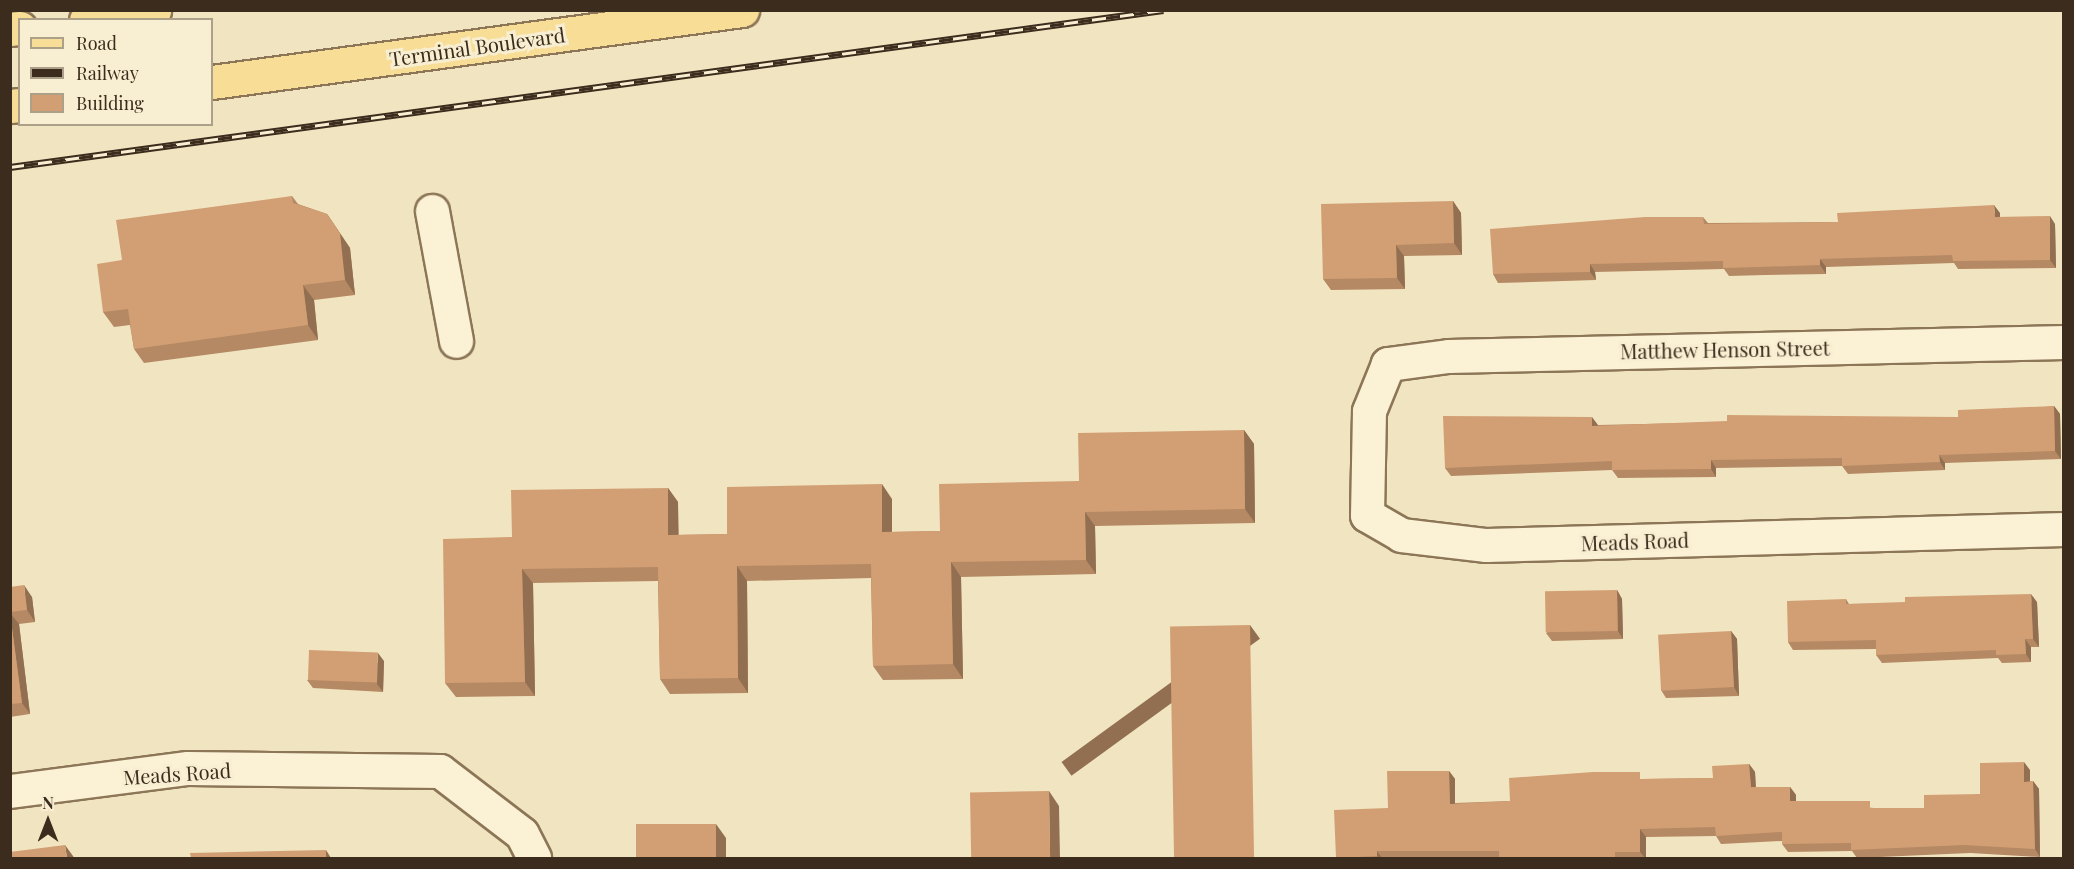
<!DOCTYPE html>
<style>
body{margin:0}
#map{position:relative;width:2074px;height:869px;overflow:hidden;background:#f1e5c1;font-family:"Playfair Display",serif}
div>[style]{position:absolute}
.roads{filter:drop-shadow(2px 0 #8c7657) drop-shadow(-2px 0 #8c7657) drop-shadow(0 2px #8c7657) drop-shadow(0 -2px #8c7657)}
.minor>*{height:33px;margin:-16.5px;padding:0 16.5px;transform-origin:16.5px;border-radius:16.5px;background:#fbf1d5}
.major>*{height:33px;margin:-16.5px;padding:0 16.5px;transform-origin:16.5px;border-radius:16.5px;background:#f7dd96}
.rail>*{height:7px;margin-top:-3.5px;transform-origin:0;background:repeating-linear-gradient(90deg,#f8eed1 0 14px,#3b2c1d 0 28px);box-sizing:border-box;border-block:2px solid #3b2c1d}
.wall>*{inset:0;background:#b58964}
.shaded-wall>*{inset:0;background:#936f51;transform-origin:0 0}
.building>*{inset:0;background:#d29f74;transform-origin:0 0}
span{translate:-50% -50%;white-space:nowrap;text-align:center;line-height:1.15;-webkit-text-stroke:6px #f8eed1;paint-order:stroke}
.street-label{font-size:20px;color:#3b2c1d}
.frame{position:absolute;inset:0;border:12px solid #3b2c1d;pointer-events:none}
.legend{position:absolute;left:18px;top:18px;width:195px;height:108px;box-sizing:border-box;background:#f8eed1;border:2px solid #aca089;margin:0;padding:8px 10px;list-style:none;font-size:18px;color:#3b2c1d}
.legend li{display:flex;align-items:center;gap:12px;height:30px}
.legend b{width:30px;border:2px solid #aca089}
.north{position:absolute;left:18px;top:791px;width:60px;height:60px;-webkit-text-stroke:4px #f8eed1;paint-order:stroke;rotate:0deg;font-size:16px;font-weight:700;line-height:24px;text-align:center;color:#3b2c1d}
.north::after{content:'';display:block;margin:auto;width:21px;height:27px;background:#3b2c1d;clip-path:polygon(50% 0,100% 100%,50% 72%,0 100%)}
</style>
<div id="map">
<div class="roads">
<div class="minor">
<div style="left:432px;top:211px;width:132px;rotate:79.5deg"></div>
<div style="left:2064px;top:342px;width:616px;rotate:178.7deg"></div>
<div style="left:1448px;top:356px;width:61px;rotate:172.4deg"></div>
<div style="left:1388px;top:364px;width:51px;rotate:112deg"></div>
<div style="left:1369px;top:411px;width:104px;rotate:91.1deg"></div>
<div style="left:1367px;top:515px;width:39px;rotate:30deg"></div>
<div style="left:1401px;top:535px;width:86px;rotate:6.7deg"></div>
<div style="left:1486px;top:545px;width:578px;rotate:-1.59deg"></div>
<div style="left:10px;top:791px;width:179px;rotate:-7.4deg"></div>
<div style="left:188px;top:768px;width:252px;rotate:0.7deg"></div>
<div style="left:440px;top:771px;width:103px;rotate:37.5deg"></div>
<div style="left:522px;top:834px;width:27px;rotate:63deg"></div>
</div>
<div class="major">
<div style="left:86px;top:20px;width:69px;rotate:-8.4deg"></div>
<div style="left:10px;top:29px;width:10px;rotate:-6deg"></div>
<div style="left:212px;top:82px;width:535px;rotate:-7.74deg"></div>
<div style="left:10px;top:106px;width:10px;rotate:-6deg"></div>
</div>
</div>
<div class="rail">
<div style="left:10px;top:167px;width:1164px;rotate:-7.75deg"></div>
</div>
<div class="wall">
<div style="clip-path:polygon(292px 196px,298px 204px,327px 214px,350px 248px,355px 295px,314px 300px,318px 340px,144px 363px,134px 349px,130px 325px,114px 327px,103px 312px,122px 260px)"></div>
<div style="clip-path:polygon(1453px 201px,1461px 213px,1462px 255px,1404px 256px,1405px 289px,1331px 290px,1323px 279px)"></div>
<div style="clip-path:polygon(2000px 213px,2000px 217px,2055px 224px,2056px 268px,1958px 269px,1954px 263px,1826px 267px,1826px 274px,1765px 275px,1729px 276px,1724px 269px,1595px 272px,1596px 280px,1498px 283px,1493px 274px,1703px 217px,1708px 223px,1838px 222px)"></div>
<div style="clip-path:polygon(2054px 406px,2060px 414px,2061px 459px,1945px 463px,1945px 470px,1848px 474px,1842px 466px,1716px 468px,1716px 477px,1618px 478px,1612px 470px,1451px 476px,1445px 468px,1598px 425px,1958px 417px)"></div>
<div style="clip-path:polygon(1244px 430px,1254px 444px,1255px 523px,1095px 526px,1096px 574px,961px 577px,963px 679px,883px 680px,873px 666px,871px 578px,747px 581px,748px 693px,670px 694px,660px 679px,658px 581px,533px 583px,535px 696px,456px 697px,445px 683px,512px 537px,668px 488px,678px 502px,678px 535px,727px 534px,892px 499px,892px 532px,940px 531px,1079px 481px)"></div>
<div style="clip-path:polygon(10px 587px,32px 597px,35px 622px,19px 624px,30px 714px,10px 717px)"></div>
<div style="clip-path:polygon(1617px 590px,1622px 599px,1623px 639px,1552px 641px,1546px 633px)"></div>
<div style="clip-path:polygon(1846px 599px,1849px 604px,2037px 602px,2039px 647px,2031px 647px,2031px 662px,2002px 663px,1998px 658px,1882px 663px,1876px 655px,1876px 649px,1793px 650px,1788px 642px)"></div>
<div style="clip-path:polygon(1731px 631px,1737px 639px,1739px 696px,1666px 698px,1661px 690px)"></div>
<div style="clip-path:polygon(384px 661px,383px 692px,313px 688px,307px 680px)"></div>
<div style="clip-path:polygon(1749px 764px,1755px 772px,1756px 787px,1790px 787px,1796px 795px,1796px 801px,1874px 808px,1924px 808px,1980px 794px,2030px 770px,2030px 781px,2033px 781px,2039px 789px,2040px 857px,1970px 853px,1857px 858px,1852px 851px,1788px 852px,1782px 844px,1782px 841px,1721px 844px,1716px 836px,1646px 837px,1646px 858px,1337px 858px,1388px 808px,1449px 771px,1455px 779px,1455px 803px,1510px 801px,1644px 779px,1713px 778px)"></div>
</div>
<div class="shaded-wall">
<div style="clip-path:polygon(1453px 201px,1461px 213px,1462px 255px,1454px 243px)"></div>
<div style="clip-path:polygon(1994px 205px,2000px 213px,2000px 225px,1995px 217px)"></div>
<div style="clip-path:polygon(327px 214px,350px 248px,355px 295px,345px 280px)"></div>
<div style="clip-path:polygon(2050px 216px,2055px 224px,2056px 268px,2050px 260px)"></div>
<div style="clip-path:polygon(1396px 245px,1404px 256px,1405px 289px,1397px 278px)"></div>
<div style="clip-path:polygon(1820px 259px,1826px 267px,1826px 274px,1820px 265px)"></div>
<div style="clip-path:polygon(1590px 264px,1595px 272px,1596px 280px,1590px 272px)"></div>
<div style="clip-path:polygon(303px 285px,314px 300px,318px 340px,308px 325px)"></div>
<div style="clip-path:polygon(2054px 406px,2060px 414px,2061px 459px,2055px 451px)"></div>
<div style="clip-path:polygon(1592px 417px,1598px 425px,1598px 434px,1592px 426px)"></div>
<div style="clip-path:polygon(1244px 430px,1254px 444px,1255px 523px,1245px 509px)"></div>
<div style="clip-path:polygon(1939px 455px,1945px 463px,1945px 470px,1940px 462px)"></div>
<div style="clip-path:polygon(1711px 460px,1716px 468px,1716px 477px,1711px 469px)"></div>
<div style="clip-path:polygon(882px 484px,892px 499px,892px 546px,882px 532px)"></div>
<div style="clip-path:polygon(668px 488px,678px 502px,679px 549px,668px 535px)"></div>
<div style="clip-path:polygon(1085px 512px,1095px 526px,1096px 574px,1086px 560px)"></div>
<div style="clip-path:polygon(951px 562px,961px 577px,963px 679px,953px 664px)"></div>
<div style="clip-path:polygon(737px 566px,747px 581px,748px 693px,738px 678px)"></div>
<div style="clip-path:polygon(522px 569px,533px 583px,535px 696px,525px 682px)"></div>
<div style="clip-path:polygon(24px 585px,32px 597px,35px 622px,27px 610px)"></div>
<div style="clip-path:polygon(1617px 590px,1622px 599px,1623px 639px,1618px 631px)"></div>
<div style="clip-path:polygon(2031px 594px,2037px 602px,2039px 647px,2033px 639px)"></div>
<div style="clip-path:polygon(10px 613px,19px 624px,30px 714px,22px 703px)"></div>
<div style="left:1250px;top:625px;width:17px;height:233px;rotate:54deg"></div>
<div style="clip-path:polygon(1731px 631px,1737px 639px,1739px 696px,1734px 687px)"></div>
<div style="clip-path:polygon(2025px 639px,2031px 647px,2031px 662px,2026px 654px)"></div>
<div style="clip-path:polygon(378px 653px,384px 661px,383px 692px,377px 684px)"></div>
<div style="clip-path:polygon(2024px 762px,2030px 770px,2030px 790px,2024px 782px)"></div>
<div style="clip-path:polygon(1749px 764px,1755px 772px,1756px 795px,1751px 787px)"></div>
<div style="clip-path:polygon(1449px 771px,1455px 779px,1455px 812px,1450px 804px)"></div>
<div style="clip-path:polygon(2033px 781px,2039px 789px,2040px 857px,2035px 849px)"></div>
<div style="clip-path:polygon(1790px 787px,1796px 795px,1796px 810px,1790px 801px)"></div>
<div style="clip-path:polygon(1049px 791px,1059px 806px,1060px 858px,1050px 858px)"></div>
<div style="clip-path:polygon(716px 824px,726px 838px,726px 858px,716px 858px)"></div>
<div style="clip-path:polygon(1640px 829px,1646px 837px,1646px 858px,1645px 858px,1640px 852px)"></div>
<div style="clip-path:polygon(65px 845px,73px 856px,74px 858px,67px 858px)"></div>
<div style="clip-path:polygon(326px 850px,331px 858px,326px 858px)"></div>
<div style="clip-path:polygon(1377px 851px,1382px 858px,1379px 858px,1377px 856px)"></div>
</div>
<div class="building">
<div style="clip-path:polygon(292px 196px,293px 203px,327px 214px,340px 233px,345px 280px,303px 285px,308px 325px,134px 349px,128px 309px,103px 312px,97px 264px,122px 260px,116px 220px)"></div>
<div style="clip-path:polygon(1453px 201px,1454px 243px,1396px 245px,1397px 278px,1323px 279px,1321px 204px)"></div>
<div style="clip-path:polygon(1994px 205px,1995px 217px,2050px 216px,2050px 260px,1953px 261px,1952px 255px,1820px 259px,1820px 265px,1759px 267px,1723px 268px,1723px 261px,1590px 264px,1590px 272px,1493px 274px,1490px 229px,1645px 217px,1703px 217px,1704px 224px,1838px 222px,1837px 213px)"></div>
<div style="clip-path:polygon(2054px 406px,2055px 451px,1939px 455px,1940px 462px,1842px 466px,1842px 458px,1711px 460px,1711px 469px,1612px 470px,1612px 461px,1445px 468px,1443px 416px,1592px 417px,1592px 426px,1727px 421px,1727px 415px,1958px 417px,1958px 410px)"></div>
<div style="clip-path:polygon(1244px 430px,1245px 509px,1085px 512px,1086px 560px,951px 562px,953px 664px,873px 666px,871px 564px,737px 566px,738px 678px,660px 679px,658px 567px,522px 569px,525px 682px,445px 683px,443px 539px,512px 537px,511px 490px,668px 488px,668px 535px,727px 534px,727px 487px,882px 484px,882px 532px,940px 531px,939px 484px,1079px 481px,1078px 433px)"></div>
<div style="clip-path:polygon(24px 585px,27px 610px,10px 612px,10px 587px)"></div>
<div style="left:1617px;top:590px;width:41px;height:72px;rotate:89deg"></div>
<div style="clip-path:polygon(2031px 594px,2033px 639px,2025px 639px,2026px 654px,1996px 655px,1996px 650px,1876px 655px,1876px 640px,1788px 642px,1787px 601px,1846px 599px,1846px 604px,1905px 602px,1905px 597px)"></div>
<div style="clip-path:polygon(10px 613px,22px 703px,10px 704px)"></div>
<div style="left:1250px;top:625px;width:233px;height:80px;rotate:89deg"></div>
<div style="left:1731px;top:631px;width:56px;height:73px;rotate:87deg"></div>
<div style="left:309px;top:650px;width:69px;height:30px;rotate:2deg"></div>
<div style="clip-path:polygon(2024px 762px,2024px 782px,2033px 781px,2035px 849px,1964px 845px,1851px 850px,1851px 843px,1782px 844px,1782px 832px,1716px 836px,1715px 827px,1640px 829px,1640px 852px,1615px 852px,1615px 858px,1499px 858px,1499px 851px,1377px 851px,1377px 856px,1336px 858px,1334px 810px,1388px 808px,1387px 771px,1449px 771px,1450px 804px,1510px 801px,1509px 778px,1593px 772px,1640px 772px,1640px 779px,1713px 778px,1712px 766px,1749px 764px,1751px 787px,1790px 787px,1790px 801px,1870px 801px,1870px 808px,1924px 808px,1924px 795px,1980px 794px,1980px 763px)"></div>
<div style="left:1049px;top:791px;width:67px;height:79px;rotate:89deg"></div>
<div style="left:716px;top:824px;width:34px;height:80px;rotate:90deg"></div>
<div style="clip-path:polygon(65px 845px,67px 858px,10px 858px,10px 852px)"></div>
<div style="clip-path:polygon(326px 850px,326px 858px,191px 858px,190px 853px)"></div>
</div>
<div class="street-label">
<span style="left:477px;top:46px;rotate:-8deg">Terminal Boulevard</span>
<span style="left:1725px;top:349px;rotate:-1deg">Matthew Henson Street</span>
<span style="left:1635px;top:541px;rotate:-2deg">Meads Road</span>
<span style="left:177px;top:773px;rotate:-4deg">Meads Road</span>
</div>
<div class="frame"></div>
<ul class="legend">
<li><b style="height:8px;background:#f7dd96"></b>Road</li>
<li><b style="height:8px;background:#3b2c1d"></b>Railway</li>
<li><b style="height:16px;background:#d29f74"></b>Building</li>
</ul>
<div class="north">N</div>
</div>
